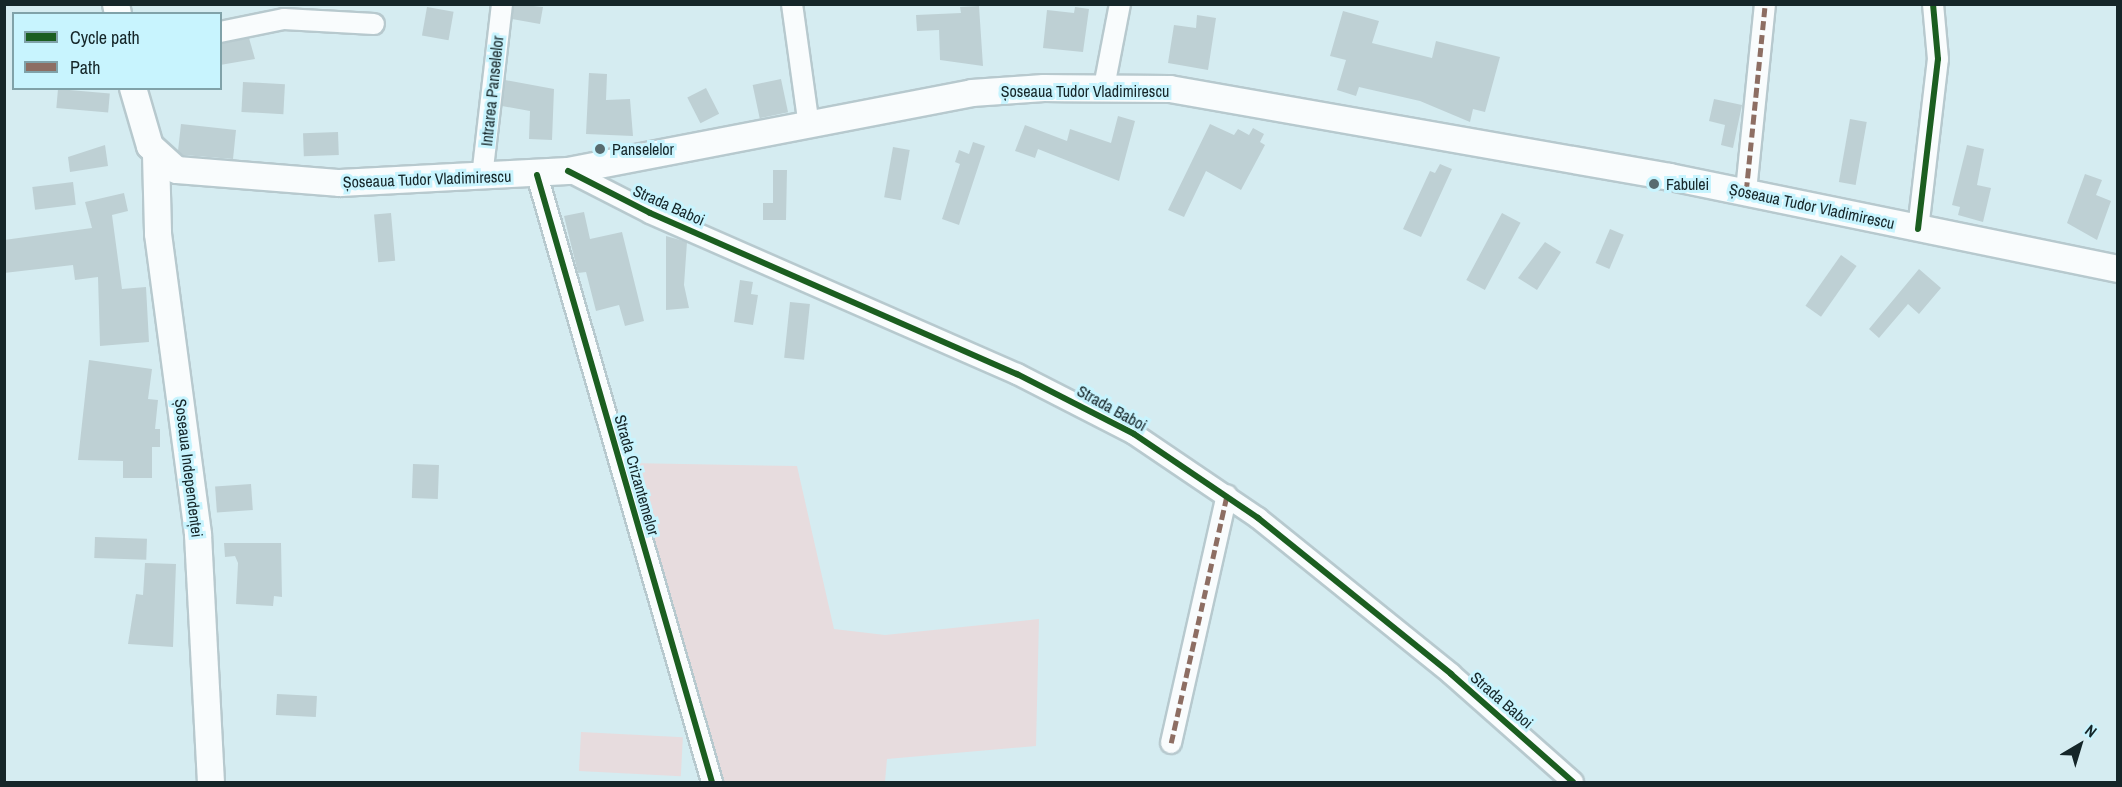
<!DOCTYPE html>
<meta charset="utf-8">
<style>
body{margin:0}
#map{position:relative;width:2122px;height:787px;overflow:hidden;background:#d5ecf1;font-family:"Archivo Narrow",sans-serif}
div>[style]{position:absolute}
.green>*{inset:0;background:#e7dcde;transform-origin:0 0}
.building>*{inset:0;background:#bed0d4;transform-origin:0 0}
.roads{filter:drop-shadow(2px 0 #b7c9ce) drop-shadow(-2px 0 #b7c9ce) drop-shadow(0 2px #b7c9ce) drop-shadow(0 -2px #b7c9ce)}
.minor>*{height:20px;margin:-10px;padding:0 10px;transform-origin:10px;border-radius:10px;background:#f9fcfd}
.major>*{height:26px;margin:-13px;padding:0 13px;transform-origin:13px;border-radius:13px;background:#f9fcfd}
.quiet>*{height:4.5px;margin-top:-2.25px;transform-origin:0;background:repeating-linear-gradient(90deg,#8d6e63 0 9px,transparent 0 13.5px)}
.cycleway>*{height:6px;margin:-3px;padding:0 3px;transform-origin:3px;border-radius:3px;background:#1b5e20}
.dots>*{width:16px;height:16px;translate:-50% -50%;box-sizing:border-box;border:3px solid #c8f4fe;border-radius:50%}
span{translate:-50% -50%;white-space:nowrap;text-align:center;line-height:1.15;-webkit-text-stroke:6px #c8f4fe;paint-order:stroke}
.street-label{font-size:16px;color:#152629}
.poi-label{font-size:16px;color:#152629}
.left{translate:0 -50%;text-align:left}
.frame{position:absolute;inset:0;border:6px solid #152629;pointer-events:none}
.legend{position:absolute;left:12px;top:12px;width:210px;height:78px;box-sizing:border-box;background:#c8f4fe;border:2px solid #80a2a9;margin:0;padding:8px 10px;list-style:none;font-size:18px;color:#152629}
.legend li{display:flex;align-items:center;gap:12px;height:30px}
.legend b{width:30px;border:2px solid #80a2a9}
.north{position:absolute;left:2050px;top:715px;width:60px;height:60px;-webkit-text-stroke:4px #c8f4fe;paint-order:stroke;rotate:38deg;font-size:16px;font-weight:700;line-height:24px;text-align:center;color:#152629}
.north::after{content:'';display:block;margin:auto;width:21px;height:27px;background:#152629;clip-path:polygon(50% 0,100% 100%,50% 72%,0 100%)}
</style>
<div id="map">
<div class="green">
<div style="clip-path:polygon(628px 463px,797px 466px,834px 629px,885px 635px,1039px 619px,1036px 746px,887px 759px,885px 782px,720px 782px)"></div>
<div style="left:581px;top:732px;width:102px;height:39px;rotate:3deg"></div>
</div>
<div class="building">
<div style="clip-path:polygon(514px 4px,543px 7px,540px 24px,512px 19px)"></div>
<div style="clip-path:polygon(979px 6px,983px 66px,940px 60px,939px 30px,917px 31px,916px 15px,961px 13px,960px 7px)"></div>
<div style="left:427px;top:7px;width:27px;height:29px;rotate:10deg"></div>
<div style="clip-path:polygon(1075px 7px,1089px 9px,1083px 52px,1043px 48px,1047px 10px,1074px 13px)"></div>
<div style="clip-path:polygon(1343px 11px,1379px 21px,1372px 43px,1432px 58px,1436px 41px,1500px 57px,1485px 112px,1473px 109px,1470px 122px,1420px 101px,1359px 87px,1356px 96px,1337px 90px,1346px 60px,1330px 56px)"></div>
<div style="clip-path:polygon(1197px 15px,1216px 18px,1208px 70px,1168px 63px,1174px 25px,1196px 28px)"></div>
<div style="clip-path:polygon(249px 38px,255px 59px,220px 65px,220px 44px)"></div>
<div style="clip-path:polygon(589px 73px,607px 74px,606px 100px,630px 99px,633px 136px,586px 134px)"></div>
<div style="left:781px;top:79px;width:34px;height:29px;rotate:78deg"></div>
<div style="clip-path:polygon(505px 80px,554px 89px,552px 140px,529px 139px,530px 111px,502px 106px)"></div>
<div style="left:243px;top:82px;width:42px;height:30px;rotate:3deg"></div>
<div style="left:706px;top:88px;width:29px;height:21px;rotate:63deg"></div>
<div style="left:58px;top:89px;width:52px;height:19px;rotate:5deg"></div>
<div style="clip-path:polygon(1714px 99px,1742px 105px,1733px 148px,1721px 145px,1725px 125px,1709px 121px)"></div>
<div style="clip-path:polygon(1118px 116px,1135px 121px,1119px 181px,1038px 149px,1035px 158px,1015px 151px,1025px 125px,1067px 141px,1070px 129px,1111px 143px)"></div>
<div style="left:1850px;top:119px;width:17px;height:64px;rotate:10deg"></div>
<div style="clip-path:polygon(181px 124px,236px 130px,233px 159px,183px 155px,178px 151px)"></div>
<div style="clip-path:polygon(1210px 124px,1234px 135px,1238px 129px,1249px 135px,1253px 128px,1264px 134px,1260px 142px,1265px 145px,1241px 190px,1206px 171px,1184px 217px,1168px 210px)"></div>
<div style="left:338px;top:132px;width:23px;height:35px;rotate:88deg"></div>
<div style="clip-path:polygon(973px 142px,985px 146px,959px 225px,942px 219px,960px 164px,955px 162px,959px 150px,969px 154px)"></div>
<div style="clip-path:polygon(105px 145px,108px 166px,70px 172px,68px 157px)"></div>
<div style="clip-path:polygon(1967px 145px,1984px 149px,1977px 185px,1991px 188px,1983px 222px,1958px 215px,1960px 207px,1952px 205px)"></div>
<div style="left:893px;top:147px;width:17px;height:51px;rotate:10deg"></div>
<div style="clip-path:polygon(1440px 164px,1452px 169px,1421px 237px,1403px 229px,1430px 171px,1435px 173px)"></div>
<div style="clip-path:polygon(773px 170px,787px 170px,786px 220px,763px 220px,763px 203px,773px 203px)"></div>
<div style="clip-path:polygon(2085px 174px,2102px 180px,2096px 195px,2111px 201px,2097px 240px,2067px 223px)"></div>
<div style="left:73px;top:182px;width:23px;height:41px;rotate:83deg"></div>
<div style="clip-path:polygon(124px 193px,128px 211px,112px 215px,122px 289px,146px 287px,149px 342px,100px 346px,98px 277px,75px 280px,73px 265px,4px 273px,4px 240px,92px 228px,85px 202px)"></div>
<div style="clip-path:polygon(584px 212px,590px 239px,622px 232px,644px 321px,625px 326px,619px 305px,596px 311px,586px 272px,578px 273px,564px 216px)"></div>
<div style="left:391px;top:213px;width:48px;height:17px;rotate:85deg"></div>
<div style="left:1502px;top:213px;width:21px;height:76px;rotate:28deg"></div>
<div style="left:1610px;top:229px;width:15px;height:37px;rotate:23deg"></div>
<div style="clip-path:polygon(666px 236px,687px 242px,684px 285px,689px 308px,666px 310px)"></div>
<div style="clip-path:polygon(1545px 242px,1561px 252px,1537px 290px,1518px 278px)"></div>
<div style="left:1841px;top:255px;width:19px;height:62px;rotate:35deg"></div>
<div style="clip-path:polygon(1919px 269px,1941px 288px,1919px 314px,1908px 304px,1879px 338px,1869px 329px)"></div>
<div style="clip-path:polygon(740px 280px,753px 282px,751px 294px,758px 295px,753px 325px,734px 322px)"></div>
<div style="left:790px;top:302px;width:20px;height:56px;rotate:6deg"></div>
<div style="clip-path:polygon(89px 360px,152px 369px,148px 399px,158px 400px,155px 429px,160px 429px,160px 447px,152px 447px,152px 478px,123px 478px,123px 461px,78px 460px)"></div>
<div style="left:413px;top:464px;width:26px;height:34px;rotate:2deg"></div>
<div style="left:251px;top:484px;width:26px;height:36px;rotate:86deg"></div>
<div style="left:95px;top:537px;width:52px;height:21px;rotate:2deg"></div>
<div style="clip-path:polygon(224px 543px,281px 543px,282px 597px,274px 596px,273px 606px,236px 604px,238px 563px,235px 556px,225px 557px)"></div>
<div style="clip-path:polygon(145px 563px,176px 564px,173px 647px,128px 644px,136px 594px,143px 595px)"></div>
<div style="left:277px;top:694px;width:40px;height:21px;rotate:3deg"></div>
</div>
<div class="roads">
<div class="minor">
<div style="left:792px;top:4px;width:123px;rotate:82.1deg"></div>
<div style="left:220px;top:32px;width:65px;rotate:-11.5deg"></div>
<div style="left:284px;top:19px;width:90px;rotate:3.2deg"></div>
<div style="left:1104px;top:87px;width:85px;rotate:-79.1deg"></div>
<div style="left:568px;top:171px;width:92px;rotate:27.1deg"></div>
<div style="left:650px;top:213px;width:401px;rotate:23.7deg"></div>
<div style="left:1017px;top:374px;width:131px;rotate:27.1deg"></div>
<div style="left:1134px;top:434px;width:150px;rotate:34.1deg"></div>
<div style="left:1258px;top:518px;width:248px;rotate:38.9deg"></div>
<div style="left:1451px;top:674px;width:163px;rotate:41.5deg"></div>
<div style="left:537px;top:175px;width:632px;rotate:73.92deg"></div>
<div style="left:482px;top:177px;width:174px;rotate:-83.4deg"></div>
<div style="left:1746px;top:191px;width:188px;rotate:-84.2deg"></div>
<div style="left:1918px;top:229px;width:171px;rotate:-83.3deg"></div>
<div style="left:1938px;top:59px;width:55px;rotate:-95.2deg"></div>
<div style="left:1171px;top:743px;width:254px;rotate:-77.3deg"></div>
</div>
<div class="major">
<div style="left:116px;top:4px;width:10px;rotate:79deg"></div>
<div style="left:133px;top:88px;width:60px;rotate:73.7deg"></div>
<div style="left:150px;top:146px;width:36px;rotate:42deg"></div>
<div style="left:177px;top:170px;width:164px;rotate:4.6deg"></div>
<div style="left:340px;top:183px;width:228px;rotate:-3deg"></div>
<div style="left:568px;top:171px;width:411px;rotate:-10.9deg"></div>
<div style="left:972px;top:93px;width:72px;rotate:-4deg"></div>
<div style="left:1044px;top:88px;width:126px;rotate:0.5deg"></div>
<div style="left:1170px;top:89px;width:508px;rotate:9.98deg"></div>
<div style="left:1670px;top:177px;width:457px;rotate:11.6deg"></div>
<div style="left:156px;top:155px;width:79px;rotate:88.5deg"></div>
<div style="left:158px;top:234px;width:304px;rotate:82.4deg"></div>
<div style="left:198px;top:535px;width:247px;rotate:87deg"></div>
</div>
</div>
<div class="quiet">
<div style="left:1746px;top:191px;width:188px;rotate:-84.2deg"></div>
<div style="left:1171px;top:743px;width:254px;rotate:-77.3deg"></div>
</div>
<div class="cycleway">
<div style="left:568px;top:171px;width:92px;rotate:27.1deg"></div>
<div style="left:650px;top:213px;width:401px;rotate:23.7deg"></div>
<div style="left:1017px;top:374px;width:131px;rotate:27.1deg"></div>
<div style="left:1134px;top:434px;width:150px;rotate:34.1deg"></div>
<div style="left:1258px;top:518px;width:248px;rotate:38.9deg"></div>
<div style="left:1451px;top:674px;width:163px;rotate:41.5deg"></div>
<div style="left:537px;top:175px;width:632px;rotate:73.92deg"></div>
<div style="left:1918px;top:229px;width:171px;rotate:-83.3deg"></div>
<div style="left:1938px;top:59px;width:55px;rotate:-95.2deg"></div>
</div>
<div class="dots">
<div style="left:600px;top:149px;background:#586b6f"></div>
<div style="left:1654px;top:184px;background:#586b6f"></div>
</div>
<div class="street-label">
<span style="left:492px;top:91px;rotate:-84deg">Intrarea Panselelor</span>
<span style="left:1085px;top:91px">Șoseaua Tudor Vladimirescu</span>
<span style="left:427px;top:179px;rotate:-2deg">Șoseaua Tudor Vladimirescu</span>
<span style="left:669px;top:205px;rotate:24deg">Strada Baboi</span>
<span style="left:1812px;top:206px;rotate:12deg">Șoseaua Tudor Vladimirescu</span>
<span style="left:1112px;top:408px;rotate:29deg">Strada Baboi</span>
<span style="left:189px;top:468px;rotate:83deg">Șoseaua Independenței</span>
<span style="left:637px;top:475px;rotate:74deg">Strada Crizantemelor</span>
<span style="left:1502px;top:700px;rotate:41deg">Strada Baboi</span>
</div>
<div class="poi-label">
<span class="left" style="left:612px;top:149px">Panselelor</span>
<span class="left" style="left:1666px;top:184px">Fabulei</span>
</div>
<div class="frame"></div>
<ul class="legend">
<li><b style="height:8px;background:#1b5e20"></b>Cycle path</li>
<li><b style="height:8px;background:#8d6e63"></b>Path</li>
</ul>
<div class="north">N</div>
</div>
